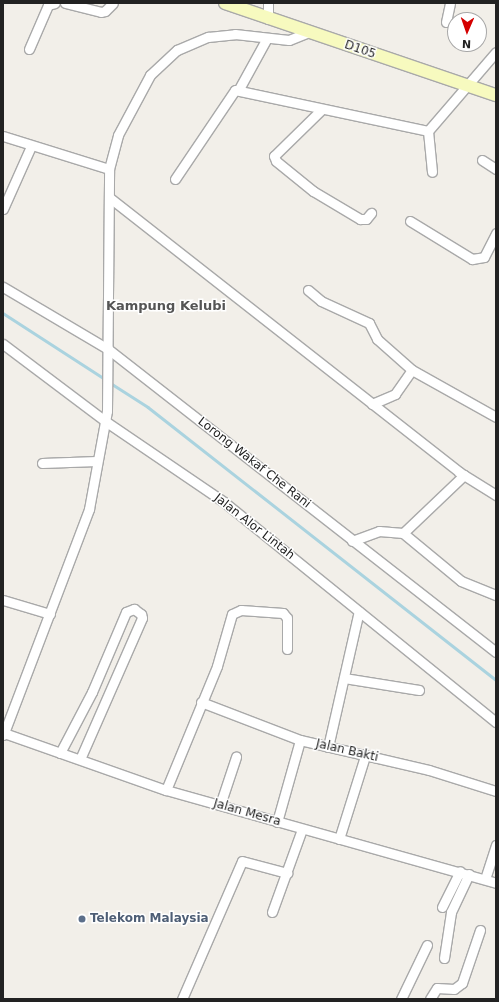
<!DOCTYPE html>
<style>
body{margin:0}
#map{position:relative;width:499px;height:1002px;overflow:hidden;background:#f2efe9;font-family:"DejaVu Sans",sans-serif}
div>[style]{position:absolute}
.stream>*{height:2.5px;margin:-1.25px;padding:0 1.25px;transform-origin:1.25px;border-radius:1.25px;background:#aad3df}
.roads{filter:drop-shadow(1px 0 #a9a9a9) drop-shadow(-1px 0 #a9a9a9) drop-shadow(0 1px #a9a9a9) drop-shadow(0 -1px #a9a9a9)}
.street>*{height:9px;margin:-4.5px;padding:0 4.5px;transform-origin:4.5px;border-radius:4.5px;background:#fff}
.secondary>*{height:12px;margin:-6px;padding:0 6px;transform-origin:6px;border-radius:6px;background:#f7fabf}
.dots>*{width:11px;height:11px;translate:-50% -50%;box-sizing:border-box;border:2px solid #fff;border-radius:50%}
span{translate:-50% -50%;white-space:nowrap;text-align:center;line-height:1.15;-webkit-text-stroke:3px #fff;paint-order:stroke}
.street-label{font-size:12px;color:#222}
.service-label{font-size:12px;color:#4e5e75;font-weight:700}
.left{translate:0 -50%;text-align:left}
.neighbourhood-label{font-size:13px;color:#555;font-weight:700}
.frame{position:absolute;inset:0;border:4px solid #222;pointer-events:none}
.north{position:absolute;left:447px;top:12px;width:40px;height:40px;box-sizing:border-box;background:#fff;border:1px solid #a7a7a7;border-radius:50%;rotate:182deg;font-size:11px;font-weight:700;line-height:16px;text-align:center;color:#222}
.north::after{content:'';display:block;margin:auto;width:14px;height:18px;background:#d40000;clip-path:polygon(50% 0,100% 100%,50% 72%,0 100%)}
</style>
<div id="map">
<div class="stream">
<div style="left:3px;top:313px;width:121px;rotate:32.9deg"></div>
<div style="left:109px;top:382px;width:46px;rotate:32.7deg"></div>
<div style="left:148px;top:407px;width:442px;rotate:38.1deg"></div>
</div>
<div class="roads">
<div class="street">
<div style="left:65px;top:3px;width:37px;rotate:14deg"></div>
<div style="left:101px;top:12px;width:4px;rotate:-14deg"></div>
<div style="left:105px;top:11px;width:11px;rotate:-45deg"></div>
<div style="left:268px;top:3px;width:16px;rotate:90deg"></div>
<div style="left:446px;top:22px;width:19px;rotate:-78deg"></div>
<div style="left:29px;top:49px;width:48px;rotate:-66.6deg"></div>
<div style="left:48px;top:5px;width:7px;rotate:-16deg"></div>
<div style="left:239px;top:89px;width:58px;rotate:-61.2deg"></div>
<div style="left:322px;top:109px;width:67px;rotate:135.6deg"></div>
<div style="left:274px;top:156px;width:5px;rotate:68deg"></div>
<div style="left:276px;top:161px;width:48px;rotate:39deg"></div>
<div style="left:313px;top:191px;width:55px;rotate:30.8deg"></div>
<div style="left:360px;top:219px;width:6px"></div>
<div style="left:366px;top:219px;width:8px;rotate:-50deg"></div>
<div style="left:428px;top:131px;width:41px;rotate:84.4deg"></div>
<div style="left:3px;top:136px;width:111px;rotate:17.3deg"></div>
<div style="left:482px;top:160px;width:17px;rotate:33deg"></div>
<div style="left:175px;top:179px;width:107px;rotate:-56deg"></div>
<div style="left:235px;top:90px;width:197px;rotate:12deg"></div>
<div style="left:428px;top:131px;width:104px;rotate:-49.3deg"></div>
<div style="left:110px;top:198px;width:444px;rotate:38.1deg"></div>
<div style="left:459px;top:472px;width:44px;rotate:31.9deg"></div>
<div style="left:3px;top:209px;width:69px;rotate:-66deg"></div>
<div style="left:410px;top:221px;width:73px;rotate:31.5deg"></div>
<div style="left:472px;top:259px;width:12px;rotate:-9deg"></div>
<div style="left:484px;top:257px;width:27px;rotate:-63deg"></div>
<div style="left:3px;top:287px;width:122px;rotate:30.6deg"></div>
<div style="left:108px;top:349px;width:492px;rotate:38deg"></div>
<div style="left:308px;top:290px;width:17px;rotate:40deg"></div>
<div style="left:321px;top:301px;width:53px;rotate:24.6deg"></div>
<div style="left:369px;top:323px;width:18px;rotate:63deg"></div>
<div style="left:377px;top:339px;width:47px;rotate:41.5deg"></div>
<div style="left:412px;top:370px;width:96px;rotate:29.2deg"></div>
<div style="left:3px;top:344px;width:128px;rotate:37deg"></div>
<div style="left:105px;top:421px;width:144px;rotate:34.2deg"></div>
<div style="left:224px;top:502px;width:350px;rotate:39deg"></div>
<div style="left:372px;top:404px;width:25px;rotate:-23deg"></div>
<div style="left:395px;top:394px;width:29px;rotate:-55deg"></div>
<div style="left:42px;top:463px;width:55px;rotate:-2.1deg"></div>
<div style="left:464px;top:475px;width:84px;rotate:136.4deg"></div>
<div style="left:403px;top:533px;width:75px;rotate:39.6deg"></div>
<div style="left:461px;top:581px;width:38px;rotate:22deg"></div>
<div style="left:352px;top:541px;width:29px;rotate:-20deg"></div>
<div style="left:379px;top:531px;width:24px;rotate:5deg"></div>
<div style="left:3px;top:600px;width:49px;rotate:16.6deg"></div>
<div style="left:344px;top:678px;width:76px;rotate:9.1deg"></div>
<div style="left:201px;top:702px;width:106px;rotate:21deg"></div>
<div style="left:300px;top:740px;width:132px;rotate:13.1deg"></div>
<div style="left:429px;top:770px;width:70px;rotate:17.4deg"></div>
<div style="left:4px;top:733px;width:240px;rotate:-69.2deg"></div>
<div style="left:89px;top:509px;width:100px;rotate:-79.6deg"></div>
<div style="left:107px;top:411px;width:242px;rotate:-89.5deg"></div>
<div style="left:109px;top:169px;width:35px;rotate:-75deg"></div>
<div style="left:118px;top:135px;width:68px;rotate:-61.9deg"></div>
<div style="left:150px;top:75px;width:37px;rotate:-43deg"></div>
<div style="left:177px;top:50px;width:34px;rotate:-23deg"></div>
<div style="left:208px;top:37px;width:27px;rotate:-6deg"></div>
<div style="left:235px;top:34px;width:54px;rotate:6.3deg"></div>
<div style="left:289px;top:40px;width:22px;rotate:-22deg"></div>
<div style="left:3px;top:735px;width:2px;rotate:-63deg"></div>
<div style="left:4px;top:733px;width:172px;rotate:19.4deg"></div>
<div style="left:166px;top:790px;width:343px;rotate:15.7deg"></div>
<div style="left:328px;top:747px;width:139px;rotate:-77.2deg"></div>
<div style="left:60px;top:753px;width:69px;rotate:-62.3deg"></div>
<div style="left:92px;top:692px;width:87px;rotate:-67deg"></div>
<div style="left:126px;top:612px;width:9px;rotate:-21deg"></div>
<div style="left:134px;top:609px;width:9px;rotate:36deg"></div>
<div style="left:141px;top:614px;width:4px;rotate:76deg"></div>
<div style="left:142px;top:618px;width:154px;rotate:113.7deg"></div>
<div style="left:166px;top:790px;width:134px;rotate:-67.6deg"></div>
<div style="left:217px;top:666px;width:54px;rotate:-73.9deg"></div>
<div style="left:232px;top:614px;width:10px;rotate:-24deg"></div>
<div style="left:241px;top:610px;width:42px;rotate:4.1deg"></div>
<div style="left:283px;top:613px;width:6px;rotate:51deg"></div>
<div style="left:287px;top:618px;width:31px;rotate:90deg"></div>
<div style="left:220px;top:805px;width:51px;rotate:-71.6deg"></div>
<div style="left:277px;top:822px;width:85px;rotate:-74.3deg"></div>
<div style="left:339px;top:839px;width:87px;rotate:-72.6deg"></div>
<div style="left:485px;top:879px;width:36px;rotate:-72deg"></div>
<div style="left:442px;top:907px;width:40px;rotate:-63.4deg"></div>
<div style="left:272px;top:912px;width:88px;rotate:-70.1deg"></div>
<div style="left:444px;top:958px;width:47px;rotate:-81.3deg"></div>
<div style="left:451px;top:912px;width:42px;rotate:-64.7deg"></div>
<div style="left:182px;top:999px;width:150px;rotate:-66.5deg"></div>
<div style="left:242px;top:861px;width:47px;rotate:14.9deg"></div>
<div style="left:401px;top:999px;width:60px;rotate:-64.3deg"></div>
<div style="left:430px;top:999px;width:13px;rotate:-58deg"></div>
<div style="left:437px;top:988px;width:17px;rotate:3deg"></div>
<div style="left:454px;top:989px;width:10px;rotate:-37deg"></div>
<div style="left:462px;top:983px;width:56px;rotate:-71.2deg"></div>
</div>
<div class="secondary">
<div style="left:225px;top:3px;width:286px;rotate:18.8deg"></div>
</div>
</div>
<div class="dots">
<div style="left:82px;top:919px;background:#5c6f8a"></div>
</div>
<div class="street-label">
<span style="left:360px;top:50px;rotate:19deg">D105</span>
<span style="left:254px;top:463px;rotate:38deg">Lorong Wakaf Che Rani</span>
<span style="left:254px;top:527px;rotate:38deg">Jalan Alor Lintah</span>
<span style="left:347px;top:751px;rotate:13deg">Jalan Bakti</span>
<span style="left:247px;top:813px;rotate:16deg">Jalan Mesra</span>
</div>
<div class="service-label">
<span class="left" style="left:90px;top:919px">Telekom Malaysia</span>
</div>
<div class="neighbourhood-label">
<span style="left:166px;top:306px">Kampung Kelubi</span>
</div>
<div class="frame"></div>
<div class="north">N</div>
</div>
